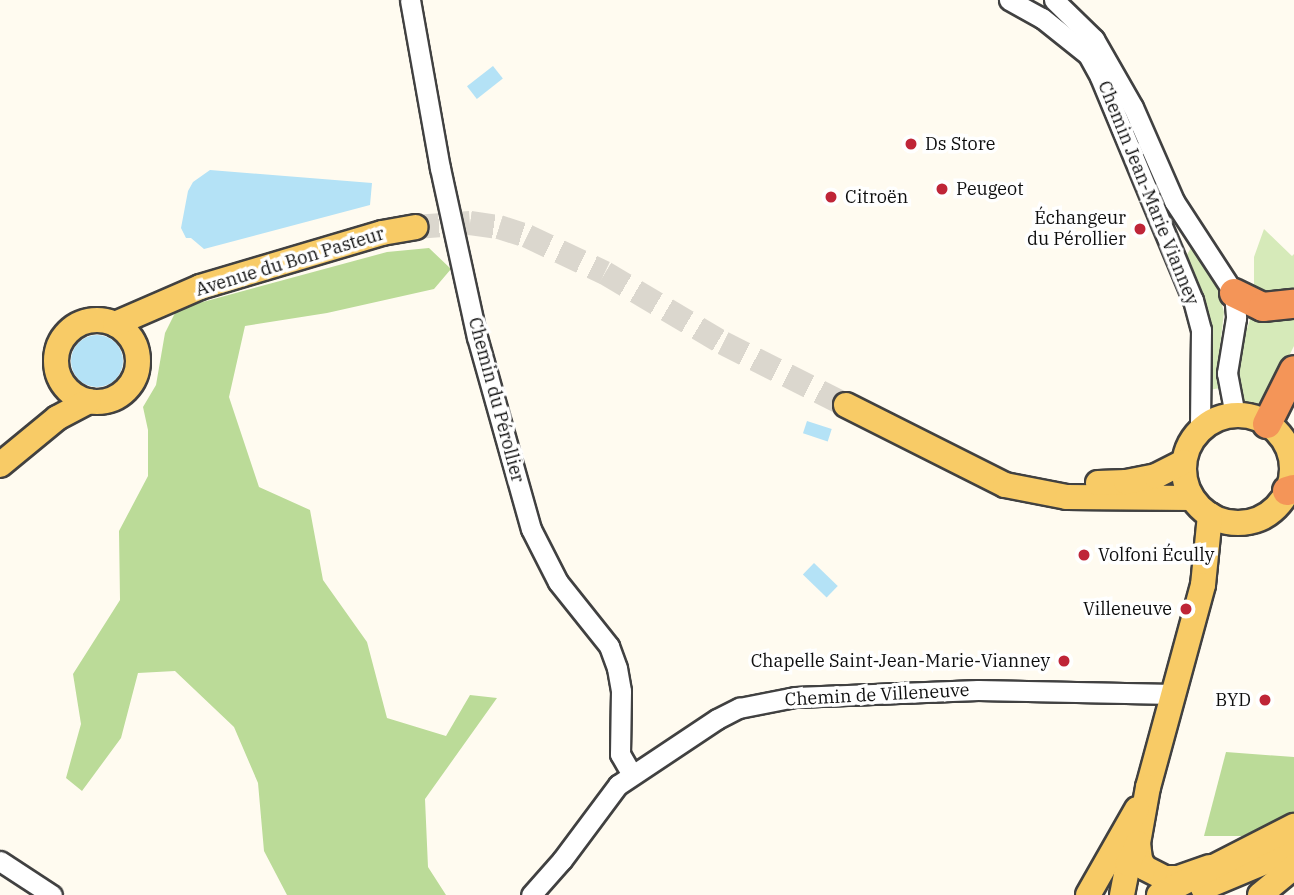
<!DOCTYPE html>
<meta charset="utf-8">
<style>
body{margin:0}
#map{position:relative;width:1294px;height:895px;overflow:hidden;background:#fffbf0;font-family:"IBM Plex Serif",serif}
div>[style]{position:absolute}
.green>*{inset:0;background:#d6eab9}
.forest>*{inset:0;background:#bbdb98}
.water>*{inset:0;background:#b4e2f6;transform-origin:0 0}
.round{border-radius:50%}
.major-tunnel>*{height:24px;margin-top:-12px;transform-origin:0;background:repeating-linear-gradient(90deg,#dbd7ce 0 24px,transparent 0 36px)}
.roads{filter:drop-shadow(2px 0 #414141) drop-shadow(-2px 0 #414141) drop-shadow(0 2px #414141) drop-shadow(0 -2px #414141)}
.minor>*{height:19px;margin:-9.5px;padding:0 9.5px;transform-origin:9.5px;border-radius:9.5px;background:#fff}
.major>*{height:24px;margin:-12px;padding:0 12px;transform-origin:12px;border-radius:12px;background:#f8cb66}
.major>.ring{margin:-12px;padding:0;box-sizing:content-box;background:none;border:24px solid #f8cb66;border-radius:50%}
.highway>*{height:28px;margin:-14px;padding:0 14px;transform-origin:14px;border-radius:14px;background:#f49558}
.dots>*{width:19px;height:19px;translate:-50% -50%;box-sizing:border-box;border:4px solid #fff;border-radius:50%}
span{translate:-50% -50%;white-space:nowrap;text-align:center;line-height:1.15;-webkit-text-stroke:7px #fff;paint-order:stroke}
.poi-label{font-size:18px;color:#0e0e0e}
.left{translate:0 -50%;text-align:left}
.right{translate:-100% -50%;text-align:right}
.street-label{font-size:18px;color:#0e0e0e}
</style>
<div id="map">
<div class="green">
<div style="clip-path:polygon(1264px 229px,1292px 256px,1294px 254px,1294px 294px,1274px 300px,1254px 288px,1254px 257px)"></div>
<div style="clip-path:polygon(1192px 246px,1217px 287px,1224px 312px,1218px 365px,1220px 388px,1209px 390px,1184px 260px)"></div>
<div style="clip-path:polygon(1294px 312px,1294px 346px,1263px 408px,1241px 406px,1234px 383px,1239px 352px,1252px 314px)"></div>
</div>
<div class="forest">
<div style="clip-path:polygon(429px 248px,451px 269px,434px 289px,327px 313px,245px 326px,229px 397px,259px 487px,310px 510px,323px 580px,367px 642px,387px 718px,446px 736px,470px 695px,497px 698px,425px 799px,428px 867px,446px 895px,287px 895px,264px 851px,258px 783px,234px 727px,175px 671px,138px 673px,121px 738px,82px 791px,66px 778px,81px 724px,73px 674px,120px 600px,119px 531px,148px 476px,148px 430px,143px 407px,156px 385px,165px 333px,177px 309px,387px 252px)"></div>
<div style="clip-path:polygon(1226px 752px,1294px 757px,1294px 812px,1242px 836px,1204px 836px)"></div>
</div>
<div class="water">
<div style="left:493px;top:66px;width:16px;height:33px;rotate:52deg"></div>
<div style="clip-path:polygon(210px 170px,372px 183px,370px 205px,204px 249px,191px 238px,186px 238px,181px 228px,188px 191px,193px 182px)"></div>
<div class="round" style="left:71px;top:335px;width:52px;height:52px"></div>
<div style="left:807px;top:421px;width:26px;height:13px;rotate:18deg"></div>
<div style="left:814px;top:563px;width:33px;height:16px;rotate:44deg"></div>
</div>
<div class="major-tunnel">
<div style="left:415px;top:227px;width:55px;rotate:-4.2deg"></div>
<div style="left:470px;top:223px;width:29px;rotate:8deg"></div>
<div style="left:499px;top:227px;width:29px;rotate:18deg"></div>
<div style="left:527px;top:236px;width:86px;rotate:25.4deg"></div>
<div style="left:605px;top:273px;width:137px;rotate:30.7deg"></div>
<div style="left:723px;top:343px;width:138px;rotate:26.8deg"></div>
</div>
<div class="roads">
<div class="minor">
<div style="left:410px;top:0;width:171px;rotate:79.9deg"></div>
<div style="left:440px;top:168px;width:173px;rotate:77.7deg"></div>
<div style="left:477px;top:337px;width:199px;rotate:74.3deg"></div>
<div style="left:531px;top:529px;width:59px;rotate:63deg"></div>
<div style="left:558px;top:582px;width:82px;rotate:51.4deg"></div>
<div style="left:609px;top:646px;width:23px;rotate:70deg"></div>
<div style="left:617px;top:668px;width:23px;rotate:80deg"></div>
<div style="left:621px;top:691px;width:63px;rotate:90.9deg"></div>
<div style="left:620px;top:754px;width:24px;rotate:60deg"></div>
<div style="left:1009px;top:0;width:38px;rotate:29deg"></div>
<div style="left:1042px;top:18px;width:59px;rotate:38.8deg"></div>
<div style="left:1088px;top:55px;width:25px;rotate:61deg"></div>
<div style="left:1100px;top:77px;width:242px;rotate:67.4deg"></div>
<div style="left:1193px;top:300px;width:31px;rotate:75deg"></div>
<div style="left:1201px;top:330px;width:100px;rotate:90.6deg"></div>
<div style="left:1054px;top:0;width:56px;rotate:44.3deg"></div>
<div style="left:1094px;top:39px;width:78px;rotate:60.2deg"></div>
<div style="left:1133px;top:107px;width:103px;rotate:66.4deg"></div>
<div style="left:1174px;top:201px;width:110px;rotate:56.9deg"></div>
<div style="left:1234px;top:293px;width:25px;rotate:85deg"></div>
<div style="left:1236px;top:318px;width:56px;rotate:99.3deg"></div>
<div style="left:1227px;top:373px;width:43px;rotate:79.2deg"></div>
<div style="left:0;top:861px;width:62px;rotate:33.2deg"></div>
<div style="left:531px;top:895px;width:47px;rotate:-48.5deg"></div>
<div style="left:562px;top:860px;width:94px;rotate:-53.3deg"></div>
<div style="left:618px;top:785px;width:119px;rotate:-33.7deg"></div>
<div style="left:717px;top:719px;width:25px;rotate:-27deg"></div>
<div style="left:739px;top:708px;width:57px;rotate:-11.1deg"></div>
<div style="left:795px;top:697px;width:183px;rotate:-2.2deg"></div>
<div style="left:978px;top:690px;width:196px;rotate:1.2deg"></div>
</div>
<div class="major">
<div class="ring" style="left:56px;top:320px;width:58px;height:58px"></div>
<div style="left:115px;top:324px;width:93px;rotate:-23.5deg"></div>
<div style="left:200px;top:287px;width:190px;rotate:-16.5deg"></div>
<div style="left:382px;top:233px;width:34px;rotate:-10deg"></div>
<div style="left:846px;top:405px;width:178px;rotate:26.7deg"></div>
<div style="left:1005px;top:485px;width:63px;rotate:11deg"></div>
<div style="left:1067px;top:497px;width:125px;rotate:0.5deg"></div>
<div class="ring" style="left:1184px;top:415px;width:84px;height:84px"></div>
<div style="left:0;top:465px;width:74px;rotate:-39.5deg"></div>
<div style="left:57px;top:418px;width:36px;rotate:-28deg"></div>
<div style="left:1098px;top:483px;width:28px;rotate:-2deg"></div>
<div style="left:1126px;top:482px;width:31px;rotate:-11deg"></div>
<div style="left:1156px;top:476px;width:31px;rotate:-27deg"></div>
<div style="left:1210px;top:515px;width:70px;rotate:95.7deg"></div>
<div style="left:1203px;top:585px;width:209px;rotate:105.2deg"></div>
<div style="left:1148px;top:787px;width:57px;rotate:100.1deg"></div>
<div style="left:1138px;top:843px;width:17px;rotate:83deg"></div>
<div style="left:1140px;top:860px;width:9px;rotate:58deg"></div>
<div style="left:1145px;top:868px;width:22px;rotate:27deg"></div>
<div style="left:1165px;top:878px;width:13px"></div>
<div style="left:1178px;top:878px;width:34px;rotate:-19deg"></div>
<div style="left:1203px;top:888px;width:99px;rotate:-22.7deg"></div>
<div style="left:1088px;top:895px;width:99px;rotate:-60.3deg"></div>
<div style="left:1122px;top:895px;width:32px;rotate:-79deg"></div>
<div style="left:1128px;top:864px;width:23px;rotate:-65deg"></div>
<div style="left:1159px;top:895px;width:152px;rotate:-27.1deg"></div>
<div style="left:1260px;top:895px;width:44px;rotate:-39.5deg"></div>
</div>
<div class="highway">
<div style="left:1234px;top:293px;width:32px;rotate:26deg"></div>
<div style="left:1263px;top:307px;width:31px;rotate:-6deg"></div>
<div style="left:1267px;top:424px;width:60px;rotate:-63.4deg"></div>
<div style="left:1287px;top:491px;width:7px;rotate:-16deg"></div>
</div>
</div>
<div class="dots">
<div style="left:911px;top:144px;background:#bf2538"></div>
<div style="left:942px;top:189px;background:#bf2538"></div>
<div style="left:831px;top:197px;background:#bf2538"></div>
<div style="left:1140px;top:229px;background:#bf2538"></div>
<div style="left:1084px;top:555px;background:#bf2538"></div>
<div style="left:1186px;top:609px;background:#bf2538"></div>
<div style="left:1064px;top:661px;background:#bf2538"></div>
<div style="left:1265px;top:700px;background:#bf2538"></div>
</div>
<div class="poi-label">
<span class="left" style="left:925px;top:144px">Ds Store</span>
<span class="left" style="left:956px;top:189px">Peugeot</span>
<span class="left" style="left:845px;top:197px">Citroën</span>
<span class="right" style="left:1126px;top:229px">Échangeur<br>du Pérollier</span>
<span class="left" style="left:1098px;top:555px">Volfoni Écully</span>
<span class="right" style="left:1172px;top:609px">Villeneuve</span>
<span class="right" style="left:1050px;top:661px">Chapelle Saint-Jean-Marie-Vianney</span>
<span class="right" style="left:1251px;top:700px">BYD</span>
</div>
<div class="street-label">
<span style="left:1148px;top:193px;rotate:68deg">Chemin Jean-Marie Vianney</span>
<span style="left:290px;top:262px;rotate:-17deg">Avenue du Bon Pasteur</span>
<span style="left:496px;top:400px;rotate:75deg">Chemin du Pérollier</span>
<span style="left:877px;top:695px;rotate:-3deg">Chemin de Villeneuve</span>
</div>
</div>
